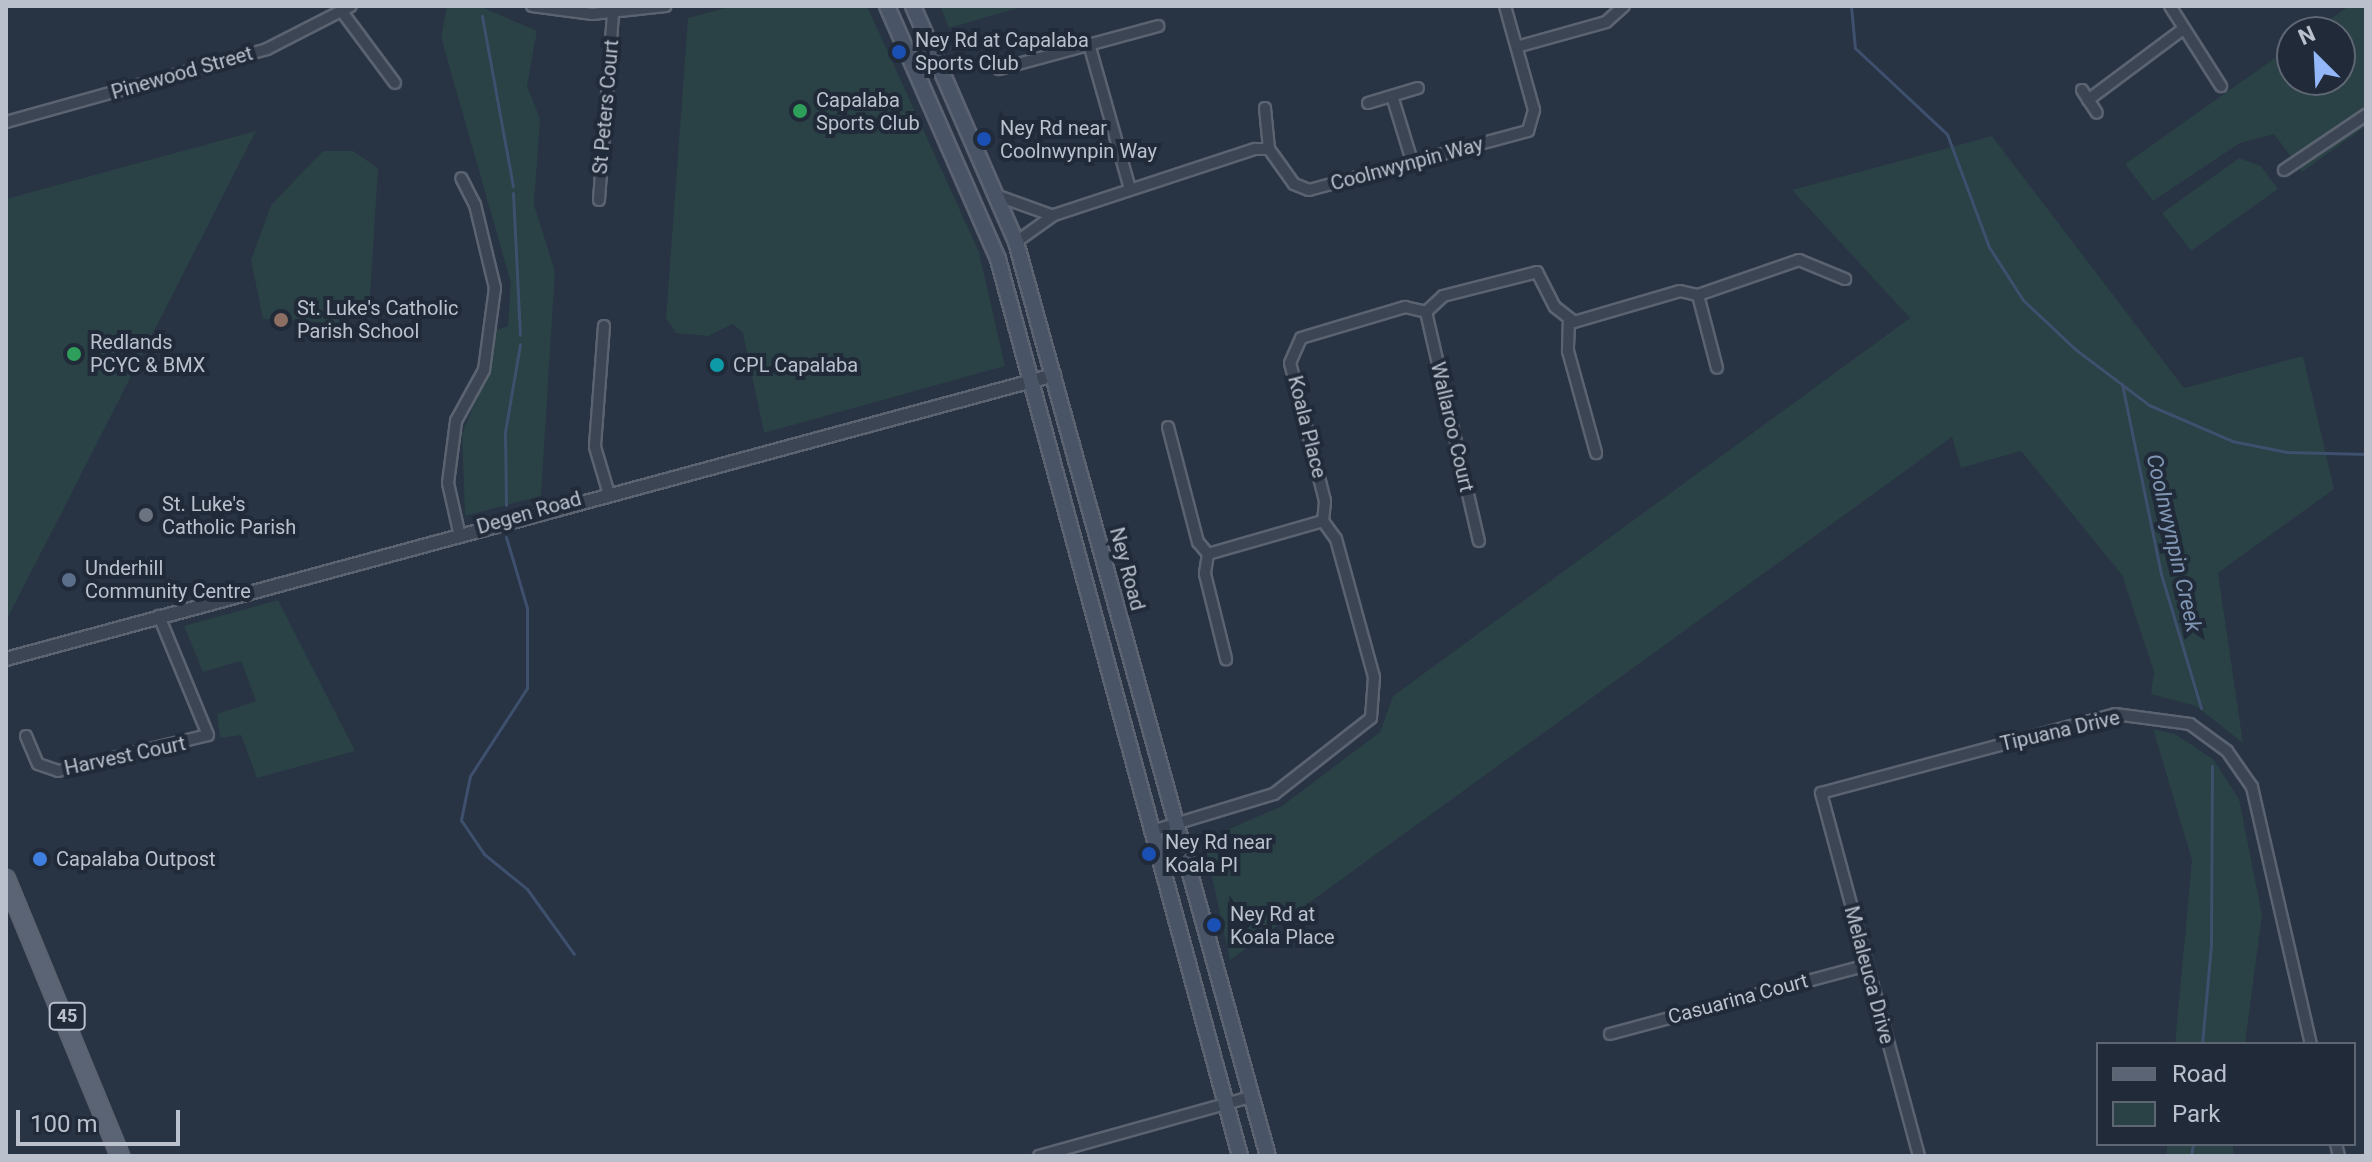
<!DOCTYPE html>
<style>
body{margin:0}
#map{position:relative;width:2372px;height:1162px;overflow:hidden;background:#283344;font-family:Roboto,sans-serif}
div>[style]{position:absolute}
.green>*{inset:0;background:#2a4145;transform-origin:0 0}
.stream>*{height:3px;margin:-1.5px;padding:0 1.5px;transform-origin:1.5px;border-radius:1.5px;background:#3e506d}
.roads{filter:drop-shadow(2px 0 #5b6371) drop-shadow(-2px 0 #5b6371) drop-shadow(0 2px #5b6371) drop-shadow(0 -2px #5b6371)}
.minor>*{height:10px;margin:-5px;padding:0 5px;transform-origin:5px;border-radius:5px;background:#3c4554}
.tertiary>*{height:12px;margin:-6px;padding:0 6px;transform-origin:6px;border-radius:6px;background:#3c4554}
.secondary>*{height:14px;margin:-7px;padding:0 7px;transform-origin:7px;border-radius:7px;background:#4a5467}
.primary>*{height:16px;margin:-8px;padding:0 8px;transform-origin:8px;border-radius:8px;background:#5a6474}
.dots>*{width:22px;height:22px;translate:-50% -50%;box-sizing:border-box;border:4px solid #212a39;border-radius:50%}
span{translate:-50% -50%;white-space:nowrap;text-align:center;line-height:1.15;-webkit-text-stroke:8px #212a39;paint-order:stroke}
.shield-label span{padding:2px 6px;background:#212a39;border:2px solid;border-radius:6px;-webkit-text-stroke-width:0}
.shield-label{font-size:18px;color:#bac1cd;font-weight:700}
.poi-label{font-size:20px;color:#bac1cd}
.left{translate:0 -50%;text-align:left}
.street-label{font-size:20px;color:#bac1cd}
.water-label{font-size:22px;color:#8196b4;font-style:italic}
.frame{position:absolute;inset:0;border:8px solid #bac1cd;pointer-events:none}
.legend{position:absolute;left:2096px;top:1042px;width:260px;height:104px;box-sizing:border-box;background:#212a39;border:2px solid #5e6674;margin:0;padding:10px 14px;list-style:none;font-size:24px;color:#bac1cd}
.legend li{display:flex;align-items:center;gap:16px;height:40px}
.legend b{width:40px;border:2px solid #5e6674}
.north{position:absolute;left:2276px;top:16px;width:80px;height:80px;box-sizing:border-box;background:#212a39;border:2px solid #5e6674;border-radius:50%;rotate:336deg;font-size:22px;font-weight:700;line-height:32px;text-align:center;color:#bac1cd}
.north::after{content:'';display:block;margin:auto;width:28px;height:36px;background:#93b7f9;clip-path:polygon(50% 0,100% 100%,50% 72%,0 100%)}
.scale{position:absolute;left:16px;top:1110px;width:164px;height:36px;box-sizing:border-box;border:4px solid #bac1cd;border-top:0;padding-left:10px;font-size:24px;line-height:28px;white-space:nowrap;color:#bac1cd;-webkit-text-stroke:6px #212a39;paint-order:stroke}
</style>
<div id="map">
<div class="green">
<div style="clip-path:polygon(447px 6px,479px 6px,537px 31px,527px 86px,540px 119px,534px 205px,555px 271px,541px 496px,465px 516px,462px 433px,490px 369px,494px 331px,508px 326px,511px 283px,441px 37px)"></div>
<div style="clip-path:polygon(733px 6px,867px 6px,979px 252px,1005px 366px,764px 433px,743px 333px,733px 324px,708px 336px,676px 333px,666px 318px,688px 18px)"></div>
<div style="clip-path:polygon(940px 6px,1025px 6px,949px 28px)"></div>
<div style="clip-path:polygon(2349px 6px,2366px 6px,2366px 126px,2302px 172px,2274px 134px,2240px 143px,2153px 201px,2125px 164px,2292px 46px,2292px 80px,2340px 80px,2340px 32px,2312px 32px)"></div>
<div style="clip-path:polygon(256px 131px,64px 508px,6px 621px,6px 199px)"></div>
<div style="clip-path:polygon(1992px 136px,2184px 388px,2303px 356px,2334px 489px,2218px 573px,2243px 743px,2196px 706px,2151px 694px,2154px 672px,2122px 575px,2021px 451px,1961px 468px,1952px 437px,1230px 960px,1204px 840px,1282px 806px,1380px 732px,1393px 696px,1910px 318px,1792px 190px)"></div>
<div style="clip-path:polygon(323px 151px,353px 151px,378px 168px,370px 299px,357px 317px,336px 323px,263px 319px,251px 260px,271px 205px)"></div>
<div style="clip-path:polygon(2239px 158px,2261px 166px,2278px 189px,2191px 251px,2162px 213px)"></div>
<div style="clip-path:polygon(278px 600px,355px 751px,257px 778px,241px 735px,220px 738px,217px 714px,256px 701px,241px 661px,203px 672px,184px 626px)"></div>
<div style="clip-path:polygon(2153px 729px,2175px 734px,2213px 759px,2239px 799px,2262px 915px,2245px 1044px,2175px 1044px,2192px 860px)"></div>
<div style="left:2167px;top:1144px;width:66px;height:12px"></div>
</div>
<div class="stream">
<div style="left:1851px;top:6px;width:42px;rotate:84.6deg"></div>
<div style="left:1855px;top:48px;width:126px;rotate:43.1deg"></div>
<div style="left:1947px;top:134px;width:121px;rotate:69.6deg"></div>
<div style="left:1989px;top:247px;width:63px;rotate:57.3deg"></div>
<div style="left:2023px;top:300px;width:71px;rotate:43.3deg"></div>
<div style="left:2075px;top:349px;width:93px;rotate:37.1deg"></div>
<div style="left:2149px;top:405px;width:90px;rotate:23.4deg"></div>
<div style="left:2232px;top:441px;width:56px;rotate:11.3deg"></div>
<div style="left:2287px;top:452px;width:79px;rotate:1.5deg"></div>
<div style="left:482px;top:16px;width:173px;rotate:79.7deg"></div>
<div style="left:513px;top:193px;width:142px;rotate:87.2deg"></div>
<div style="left:2122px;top:384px;width:194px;rotate:78.4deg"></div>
<div style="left:2161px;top:574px;width:140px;rotate:73.4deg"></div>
<div style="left:506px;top:505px;width:73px;rotate:-90.8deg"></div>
<div style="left:505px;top:432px;width:89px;rotate:-80.3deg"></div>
<div style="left:506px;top:537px;width:74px;rotate:73.5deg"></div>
<div style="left:527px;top:608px;width:80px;rotate:90deg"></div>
<div style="left:527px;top:688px;width:105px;rotate:122.9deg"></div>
<div style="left:470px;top:776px;width:45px;rotate:101.6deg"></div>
<div style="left:461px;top:820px;width:41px;rotate:55.9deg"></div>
<div style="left:484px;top:854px;width:55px;rotate:39.1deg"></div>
<div style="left:527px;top:889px;width:80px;rotate:54.1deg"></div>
<div style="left:2202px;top:1044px;width:98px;rotate:-84.8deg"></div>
<div style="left:2211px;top:946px;width:180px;rotate:-89.7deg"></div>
<div style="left:2191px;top:1156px;width:12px;rotate:-81deg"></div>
</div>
<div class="roads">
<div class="minor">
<div style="left:532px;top:6px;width:61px;rotate:7.6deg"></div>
<div style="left:592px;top:14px;width:74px;rotate:-6.2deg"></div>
<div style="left:2170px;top:6px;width:95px;rotate:57.5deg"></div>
<div style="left:343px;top:13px;width:87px;rotate:53.4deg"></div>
<div style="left:1089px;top:44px;width:151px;rotate:74.2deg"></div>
<div style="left:1520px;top:46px;width:89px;rotate:-15.6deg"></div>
<div style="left:1606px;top:22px;width:24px;rotate:-42deg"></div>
<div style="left:999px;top:69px;width:165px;rotate:-15.1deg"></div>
<div style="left:2082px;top:90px;width:27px;rotate:57deg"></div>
<div style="left:1393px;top:99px;width:62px;rotate:73deg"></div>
<div style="left:2088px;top:100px;width:117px;rotate:-36.7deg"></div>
<div style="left:1368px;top:103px;width:52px;rotate:-16.7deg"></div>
<div style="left:1265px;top:108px;width:41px;rotate:84.4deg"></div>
<div style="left:6px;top:122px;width:271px;rotate:-15.6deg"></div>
<div style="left:267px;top:49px;width:94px;rotate:-27.1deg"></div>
<div style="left:2284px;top:170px;width:99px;rotate:-33.9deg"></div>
<div style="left:998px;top:196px;width:56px;rotate:19.7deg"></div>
<div style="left:599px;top:200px;width:187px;rotate:-85.7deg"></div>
<div style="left:1016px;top:242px;width:47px;rotate:-35.4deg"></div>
<div style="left:1054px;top:215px;width:212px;rotate:-18.2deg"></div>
<div style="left:1255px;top:149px;width:14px"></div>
<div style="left:1269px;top:149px;width:43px;rotate:54.5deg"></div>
<div style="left:1294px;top:184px;width:16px;rotate:22deg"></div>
<div style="left:1309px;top:190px;width:227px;rotate:-15.1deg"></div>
<div style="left:1528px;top:131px;width:22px;rotate:-74deg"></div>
<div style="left:1534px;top:110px;width:108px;rotate:-105.6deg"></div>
<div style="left:1698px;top:295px;width:75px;rotate:75.4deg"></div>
<div style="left:1426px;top:312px;width:235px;rotate:77deg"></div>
<div style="left:1569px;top:319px;width:32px;rotate:92deg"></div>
<div style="left:1568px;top:351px;width:106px;rotate:74.6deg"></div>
<div style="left:604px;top:326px;width:121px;rotate:94.3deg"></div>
<div style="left:595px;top:447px;width:46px;rotate:73.5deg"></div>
<div style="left:1168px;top:427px;width:119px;rotate:75.4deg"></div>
<div style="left:1198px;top:542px;width:16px;rotate:50deg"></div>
<div style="left:1208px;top:554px;width:120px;rotate:-16deg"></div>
<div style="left:459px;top:532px;width:50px;rotate:-102.7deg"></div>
<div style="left:448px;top:483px;width:63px;rotate:-82.6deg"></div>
<div style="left:456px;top:421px;width:58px;rotate:-61.2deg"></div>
<div style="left:484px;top:370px;width:83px;rotate:-82.4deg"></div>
<div style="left:495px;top:288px;width:85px;rotate:-103.5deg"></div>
<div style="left:475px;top:205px;width:30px;rotate:-117deg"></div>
<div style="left:1208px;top:554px;width:20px;rotate:99deg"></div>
<div style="left:1205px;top:574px;width:88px;rotate:76.1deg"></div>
<div style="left:26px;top:736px;width:30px;rotate:67deg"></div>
<div style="left:38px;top:764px;width:21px;rotate:19deg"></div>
<div style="left:58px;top:771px;width:154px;rotate:-13.5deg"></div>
<div style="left:208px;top:735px;width:129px;rotate:-112.4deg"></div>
<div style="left:1152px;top:831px;width:127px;rotate:-16.9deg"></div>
<div style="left:1274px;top:794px;width:123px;rotate:-38.1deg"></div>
<div style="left:1371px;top:718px;width:41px;rotate:-85.8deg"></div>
<div style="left:1374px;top:677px;width:143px;rotate:-105.4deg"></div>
<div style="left:1336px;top:539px;width:22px;rotate:-126deg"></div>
<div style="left:1323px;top:521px;width:20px;rotate:-84deg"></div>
<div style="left:1325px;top:501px;width:142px;rotate:-104.2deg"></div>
<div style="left:1290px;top:363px;width:27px;rotate:-66deg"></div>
<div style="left:1301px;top:338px;width:109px;rotate:-16.6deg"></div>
<div style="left:1405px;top:307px;width:22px;rotate:13deg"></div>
<div style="left:1426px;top:312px;width:23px;rotate:-43deg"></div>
<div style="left:1443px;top:296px;width:97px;rotate:-14.3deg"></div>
<div style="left:1537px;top:272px;width:39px;rotate:63deg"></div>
<div style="left:1555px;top:307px;width:24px;rotate:38deg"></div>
<div style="left:1574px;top:322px;width:110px;rotate:-16.3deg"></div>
<div style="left:1680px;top:291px;width:18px;rotate:13deg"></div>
<div style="left:1698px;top:295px;width:107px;rotate:-19.1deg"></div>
<div style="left:1799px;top:260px;width:50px;rotate:22.4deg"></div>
<div style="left:1610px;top:1034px;width:266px;rotate:-15deg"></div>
<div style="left:2336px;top:1144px;width:12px;rotate:76deg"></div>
<div style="left:1039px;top:1156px;width:220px;rotate:-15.6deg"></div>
<div style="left:1919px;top:1156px;width:376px;rotate:-105.1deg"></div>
<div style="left:1821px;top:793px;width:304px;rotate:-15deg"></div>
<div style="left:2115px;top:714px;width:76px;rotate:7.6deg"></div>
<div style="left:2190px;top:724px;width:46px;rotate:36.1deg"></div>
<div style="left:2227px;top:751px;width:44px;rotate:55.2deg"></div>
<div style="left:2252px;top:787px;width:264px;rotate:77.1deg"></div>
</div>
<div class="tertiary">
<div style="left:6px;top:659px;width:1086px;rotate:-15.16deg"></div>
</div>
<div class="secondary">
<div style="left:887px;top:6px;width:276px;rotate:66.3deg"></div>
<div style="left:998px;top:259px;width:929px;rotate:74.9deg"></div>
<div style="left:913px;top:6px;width:257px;rotate:66.4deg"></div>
<div style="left:1016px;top:242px;width:948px;rotate:74.59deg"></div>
</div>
<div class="primary">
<div style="left:6px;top:879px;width:300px;rotate:67.6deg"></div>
</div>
</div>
<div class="dots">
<div style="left:899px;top:52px;background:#1a4fb4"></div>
<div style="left:800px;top:111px;background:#2e9e5b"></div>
<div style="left:984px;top:139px;background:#1a4fb4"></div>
<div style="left:281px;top:320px;background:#8d6e63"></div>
<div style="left:74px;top:354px;background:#2e9e5b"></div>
<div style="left:717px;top:365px;background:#0f9aa8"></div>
<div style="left:146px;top:515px;background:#6b7280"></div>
<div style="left:69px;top:580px;background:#5c6f8a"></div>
<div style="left:1149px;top:854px;background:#1a4fb4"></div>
<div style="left:40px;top:859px;background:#3f7fe0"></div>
<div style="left:1214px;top:925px;background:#1a4fb4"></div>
</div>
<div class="shield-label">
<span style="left:67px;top:1016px">45</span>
</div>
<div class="poi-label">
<span class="left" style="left:915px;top:52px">Ney Rd at Capalaba<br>Sports Club</span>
<span class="left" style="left:816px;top:112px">Capalaba<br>Sports Club</span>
<span class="left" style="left:1000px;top:140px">Ney Rd near<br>Coolnwynpin Way</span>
<span class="left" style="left:297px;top:320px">St. Luke's Catholic<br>Parish School</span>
<span class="left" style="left:90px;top:354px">Redlands<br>PCYC &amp; BMX</span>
<span class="left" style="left:733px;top:365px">CPL Capalaba</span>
<span class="left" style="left:162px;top:516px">St. Luke's<br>Catholic Parish</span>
<span class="left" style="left:85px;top:580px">Underhill<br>Community Centre</span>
<span class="left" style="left:1165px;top:854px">Ney Rd near<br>Koala Pl</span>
<span class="left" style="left:56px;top:859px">Capalaba Outpost</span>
<span class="left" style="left:1230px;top:926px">Ney Rd at<br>Koala Place</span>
</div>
<div class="street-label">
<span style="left:182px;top:73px;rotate:-16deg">Pinewood Street</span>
<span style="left:606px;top:107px;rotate:-85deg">St Peters Court</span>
<span style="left:1407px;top:164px;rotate:-15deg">Coolnwynpin Way</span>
<span style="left:1307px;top:427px;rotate:76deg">Koala Place</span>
<span style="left:1452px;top:427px;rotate:77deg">Wallaroo Court</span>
<span style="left:529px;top:513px;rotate:-16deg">Degen Road</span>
<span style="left:1127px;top:569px;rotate:75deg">Ney Road</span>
<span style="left:2060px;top:731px;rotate:-13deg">Tipuana Drive</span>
<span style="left:125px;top:756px;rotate:-12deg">Harvest Court</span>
<span style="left:1869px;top:975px;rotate:75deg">Melaleuca Drive</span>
<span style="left:1738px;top:999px;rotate:-15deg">Casuarina Court</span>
</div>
<div class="water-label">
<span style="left:2174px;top:543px;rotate:77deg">Coolnwynpin Creek</span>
</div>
<div class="frame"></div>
<ul class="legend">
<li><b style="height:10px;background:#5a6474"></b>Road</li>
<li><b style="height:22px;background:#2a4145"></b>Park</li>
</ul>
<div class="north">N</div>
<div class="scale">100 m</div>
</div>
